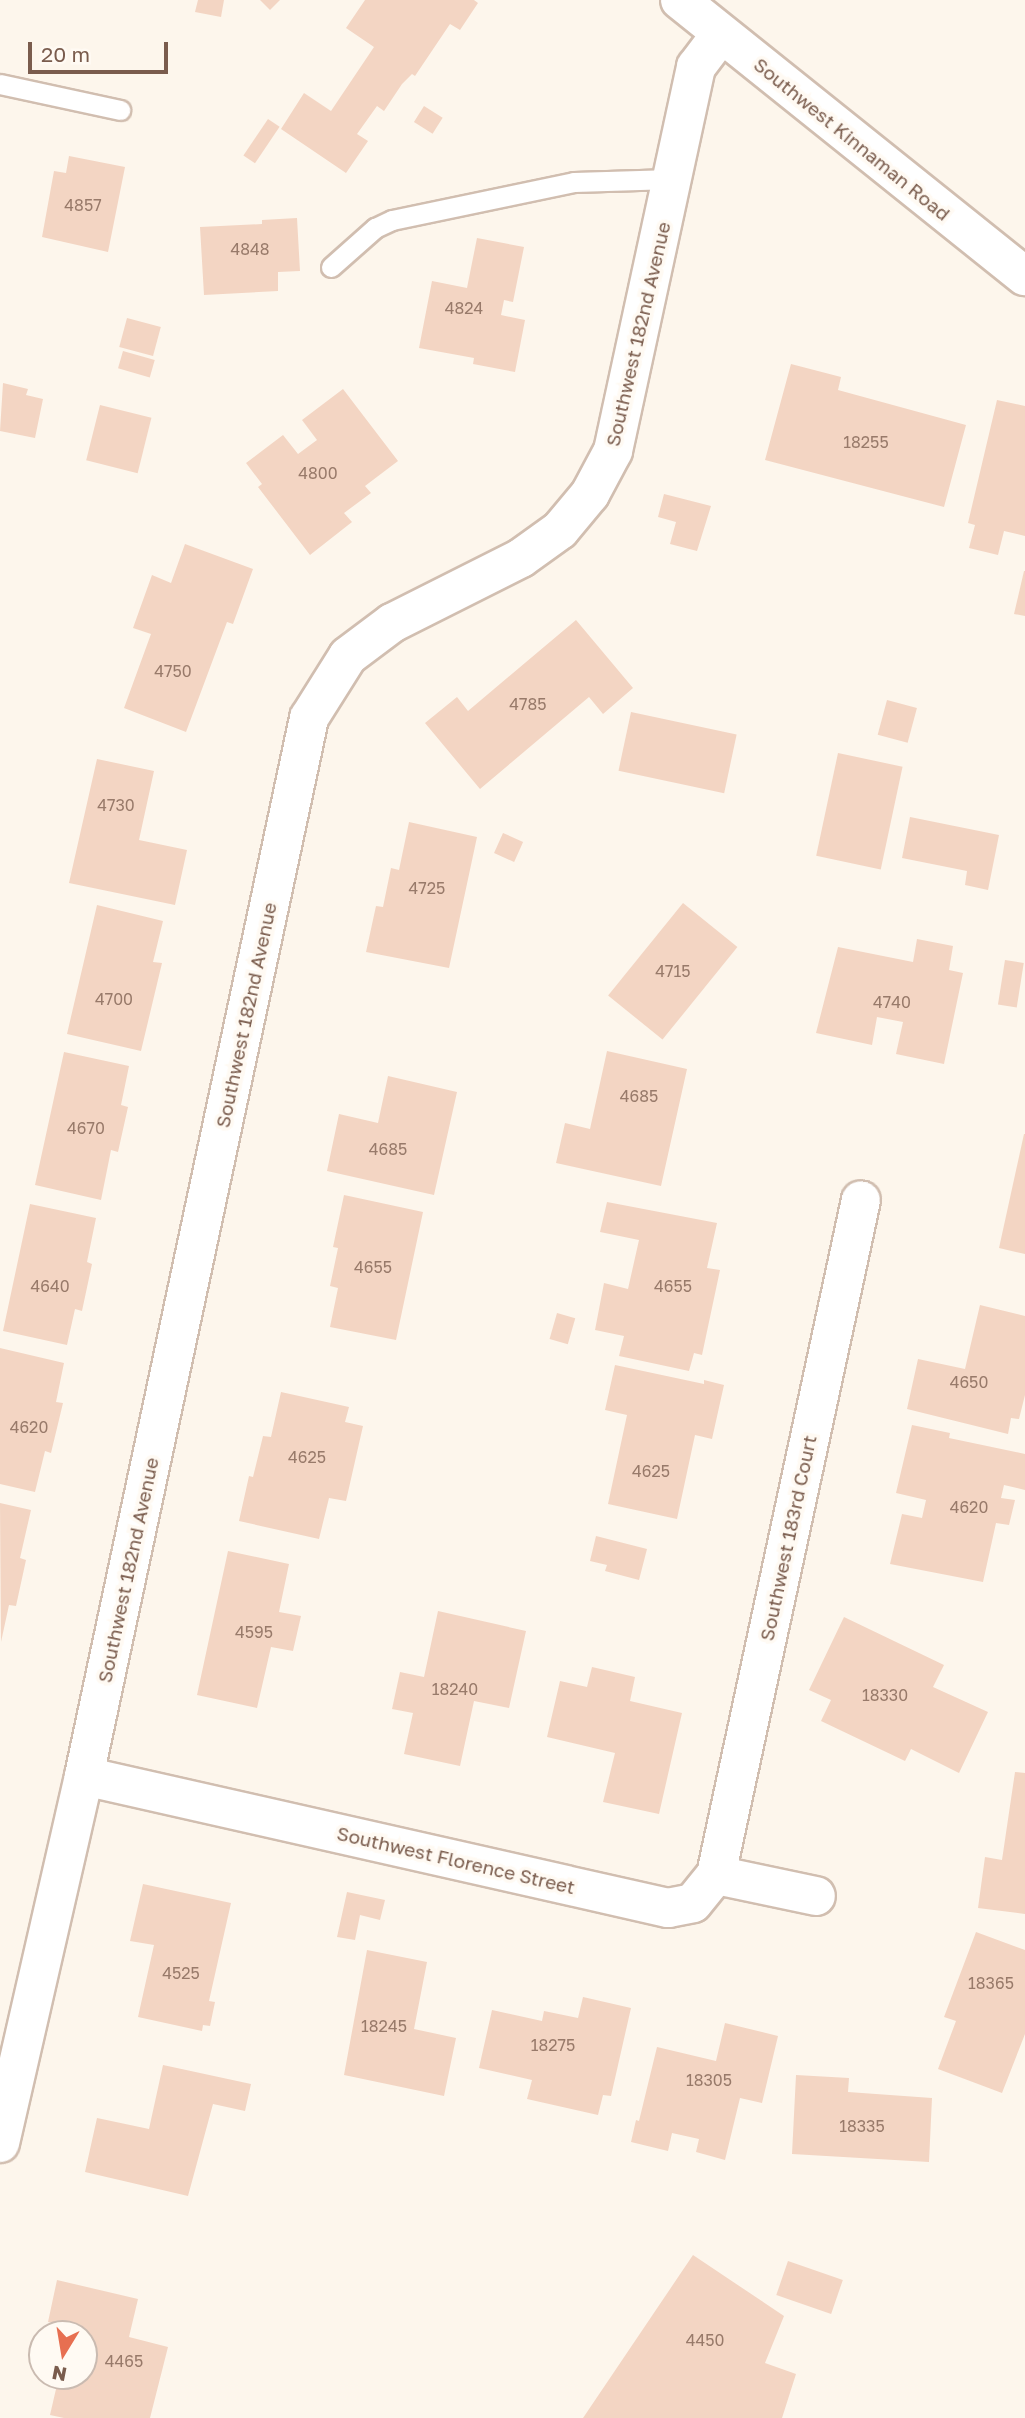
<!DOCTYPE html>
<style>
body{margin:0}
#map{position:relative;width:1025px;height:2418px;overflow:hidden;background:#fdf6ec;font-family:"Golos Text",sans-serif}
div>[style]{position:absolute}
.building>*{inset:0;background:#f3d5c3;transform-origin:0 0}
.roads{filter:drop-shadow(2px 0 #d1beb0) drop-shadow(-2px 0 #d1beb0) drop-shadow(0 2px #d1beb0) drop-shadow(0 -2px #d1beb0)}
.lane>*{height:19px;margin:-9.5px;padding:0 9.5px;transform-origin:9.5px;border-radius:9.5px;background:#fff}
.street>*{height:38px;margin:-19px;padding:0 19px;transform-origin:19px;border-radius:19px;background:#fff}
.secondary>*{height:38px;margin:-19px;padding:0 19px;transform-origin:19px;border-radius:19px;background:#fff}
span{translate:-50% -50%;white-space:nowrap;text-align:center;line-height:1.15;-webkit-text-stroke:7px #fffaf3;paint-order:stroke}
.number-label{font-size:16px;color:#987a6a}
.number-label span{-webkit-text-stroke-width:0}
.street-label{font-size:19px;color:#7a5c4d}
.north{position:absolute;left:28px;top:2320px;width:70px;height:70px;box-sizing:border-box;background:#fffaf3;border:2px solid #cabbb1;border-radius:50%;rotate:191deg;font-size:19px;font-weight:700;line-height:28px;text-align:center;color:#7a5c4d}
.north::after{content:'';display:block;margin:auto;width:24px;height:32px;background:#e76f51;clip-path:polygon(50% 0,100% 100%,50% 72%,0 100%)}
.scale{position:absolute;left:28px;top:42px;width:140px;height:32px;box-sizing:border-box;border:4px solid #7a5c4d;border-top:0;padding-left:9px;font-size:21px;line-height:24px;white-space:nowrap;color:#7a5c4d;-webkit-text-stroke:5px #fffaf3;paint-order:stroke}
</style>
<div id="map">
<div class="building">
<div style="clip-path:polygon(198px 0,224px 0,221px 17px,195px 12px)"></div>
<div style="clip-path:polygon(260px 0,280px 0,270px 10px)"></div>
<div style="clip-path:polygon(365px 0,474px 0,478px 3px,460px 30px,450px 24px,415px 76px,412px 74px,402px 84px,384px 111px,377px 106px,357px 134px,368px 141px,346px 173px,281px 129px,304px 93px,331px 111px,374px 47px,346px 28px)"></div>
<div style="left:424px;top:106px;width:22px;height:19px;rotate:32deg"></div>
<div style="left:268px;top:119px;width:14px;height:44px;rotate:34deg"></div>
<div style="clip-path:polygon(69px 156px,125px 167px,108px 252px,42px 237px,54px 171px,66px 173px)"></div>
<div style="clip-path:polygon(297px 218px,300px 271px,278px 272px,278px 291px,204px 295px,200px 227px,262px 224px,262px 220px)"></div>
<div style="clip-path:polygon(477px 238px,524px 247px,513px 302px,504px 300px,501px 315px,525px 320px,515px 372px,473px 364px,474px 358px,419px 348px,432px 281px,467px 288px)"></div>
<div style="left:127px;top:318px;width:35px;height:30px;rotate:15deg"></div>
<div style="left:123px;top:351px;width:33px;height:18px;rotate:16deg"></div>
<div style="clip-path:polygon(791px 364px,841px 377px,838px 390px,966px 425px,944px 507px,765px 460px)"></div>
<div style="clip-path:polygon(3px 383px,28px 389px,26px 395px,43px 399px,35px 438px,0 431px)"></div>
<div style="clip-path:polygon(343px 389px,398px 461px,365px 486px,371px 493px,344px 513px,352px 522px,310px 555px,258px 487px,262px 484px,246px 463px,283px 435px,298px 454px,317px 440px,302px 420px)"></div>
<div style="clip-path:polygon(997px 400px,1025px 406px,1025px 536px,1004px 531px,998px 555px,969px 548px,975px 525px,968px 523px)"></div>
<div style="left:100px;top:405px;width:53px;height:57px;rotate:14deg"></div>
<div style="clip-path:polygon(664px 494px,711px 506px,697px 551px,670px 544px,676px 522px,658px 517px)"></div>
<div style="clip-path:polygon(185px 544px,253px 569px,233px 624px,227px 622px,186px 732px,124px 708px,151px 634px,133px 628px,152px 575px,171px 583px)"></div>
<div style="clip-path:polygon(1024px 571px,1025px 571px,1025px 616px,1014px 614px)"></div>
<div style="clip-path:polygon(576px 620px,633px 688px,603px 714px,589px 697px,480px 789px,425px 723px,457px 697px,468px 711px)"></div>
<div style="left:887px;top:700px;width:31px;height:36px;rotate:15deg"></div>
<div style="left:631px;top:712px;width:108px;height:60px;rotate:12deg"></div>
<div style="left:838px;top:753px;width:66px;height:105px;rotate:12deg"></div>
<div style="clip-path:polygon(97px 759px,154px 771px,139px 840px,187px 850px,175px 905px,69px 883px)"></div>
<div style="clip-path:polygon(910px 817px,999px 835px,988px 890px,965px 885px,967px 871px,902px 858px)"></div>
<div style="clip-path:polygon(409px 822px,477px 837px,449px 968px,366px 952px,376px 906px,383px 907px,391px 868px,399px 870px)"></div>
<div style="left:503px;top:833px;width:22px;height:22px;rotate:24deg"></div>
<div style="left:683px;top:903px;width:70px;height:119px;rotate:39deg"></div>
<div style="clip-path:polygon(97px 905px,163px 921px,153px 962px,162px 963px,141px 1051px,67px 1034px)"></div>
<div style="clip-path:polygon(917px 939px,953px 946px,949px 970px,963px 973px,944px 1064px,896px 1054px,903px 1022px,877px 1017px,872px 1045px,816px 1033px,838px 947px,913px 962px)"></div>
<div style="left:1005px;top:960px;width:19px;height:45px;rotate:9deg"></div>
<div style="clip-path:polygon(607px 1051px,687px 1069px,661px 1186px,556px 1163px,565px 1123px,590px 1129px)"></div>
<div style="clip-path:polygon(64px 1052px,129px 1066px,121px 1105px,128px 1107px,118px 1152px,111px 1150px,101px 1200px,35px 1185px)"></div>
<div style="clip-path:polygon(388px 1076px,457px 1092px,434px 1195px,327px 1171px,339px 1114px,378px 1123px)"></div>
<div style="clip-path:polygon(1024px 1134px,1025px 1134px,1025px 1254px,999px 1248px)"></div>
<div style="clip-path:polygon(344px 1195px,423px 1212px,396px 1340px,330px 1327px,338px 1288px,330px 1286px,338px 1248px,333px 1247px)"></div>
<div style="clip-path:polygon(607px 1202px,717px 1223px,707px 1268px,720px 1270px,702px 1355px,694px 1353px,689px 1371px,619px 1356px,624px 1336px,595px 1330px,604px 1283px,628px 1289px,639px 1240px,600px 1232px)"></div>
<div style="clip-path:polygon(30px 1204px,96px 1218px,87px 1262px,92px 1264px,82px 1311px,75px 1309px,67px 1345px,3px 1331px)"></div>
<div style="clip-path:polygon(980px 1305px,1025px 1316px,1025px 1395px,1019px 1419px,1011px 1418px,1008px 1434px,907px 1409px,918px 1359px,965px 1369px)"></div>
<div style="left:557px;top:1313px;width:19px;height:27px;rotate:16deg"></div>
<div style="clip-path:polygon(0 1348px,64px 1363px,56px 1402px,63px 1403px,51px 1453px,45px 1451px,35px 1492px,0 1484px)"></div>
<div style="clip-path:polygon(615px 1365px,704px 1384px,704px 1380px,724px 1385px,712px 1439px,695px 1435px,677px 1519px,608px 1504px,627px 1415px,605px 1410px)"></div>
<div style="clip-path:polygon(281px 1392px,349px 1407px,345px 1422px,363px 1426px,346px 1501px,329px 1498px,319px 1539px,239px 1521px,249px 1476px,253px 1477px,263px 1436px,271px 1437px)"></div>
<div style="clip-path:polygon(912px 1425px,950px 1433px,949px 1438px,1025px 1454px,1025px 1490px,1004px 1485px,1001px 1498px,1015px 1500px,1009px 1525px,996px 1523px,983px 1582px,890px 1564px,902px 1514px,922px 1518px,926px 1500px,896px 1493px)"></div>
<div style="clip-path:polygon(0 1503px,31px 1510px,20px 1558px,26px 1560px,16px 1606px,9px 1605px,1px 1642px)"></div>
<div style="clip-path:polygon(596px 1536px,647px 1549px,639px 1580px,605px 1571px,607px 1565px,590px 1561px)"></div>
<div style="clip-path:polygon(228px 1551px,289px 1564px,279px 1612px,301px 1616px,293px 1651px,271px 1647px,257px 1708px,197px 1695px)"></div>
<div style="clip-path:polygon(438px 1611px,526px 1631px,509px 1708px,474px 1701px,460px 1766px,404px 1754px,413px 1713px,392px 1709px,400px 1672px,424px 1677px)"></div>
<div style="clip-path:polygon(844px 1617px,944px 1665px,933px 1687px,988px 1712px,959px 1773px,911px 1749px,905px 1761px,821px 1721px,831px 1700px,809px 1690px)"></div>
<div style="clip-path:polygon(592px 1667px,635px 1677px,630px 1701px,682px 1713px,659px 1814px,603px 1802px,615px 1753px,547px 1737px,560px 1681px,587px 1687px)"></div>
<div style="clip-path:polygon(1015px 1772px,1025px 1773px,1025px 1914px,978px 1908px,985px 1857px,1002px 1860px)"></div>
<div style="clip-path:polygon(143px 1884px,231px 1903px,209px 2001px,215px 2002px,210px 2026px,203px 2025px,202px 2031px,138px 2017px,154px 1945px,130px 1941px)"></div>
<div style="clip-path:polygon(347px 1892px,385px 1900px,380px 1920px,360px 1915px,355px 1940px,337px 1937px)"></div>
<div style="clip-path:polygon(976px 1932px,1025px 1950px,1025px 2034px,1002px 2093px,938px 2069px,956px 2021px,944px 2017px)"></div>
<div style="clip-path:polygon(367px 1950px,427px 1962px,414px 2029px,456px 2038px,444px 2096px,344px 2075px)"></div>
<div style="clip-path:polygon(583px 1997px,631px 2008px,611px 2096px,603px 2095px,598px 2115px,527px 2099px,532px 2080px,479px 2068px,492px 2010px,542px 2021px,544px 2011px,578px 2018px)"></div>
<div style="clip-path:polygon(725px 2023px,778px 2036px,762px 2103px,740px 2098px,725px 2160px,696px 2152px,699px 2139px,672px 2133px,668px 2151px,631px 2142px,636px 2120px,639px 2121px,657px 2047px,716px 2061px)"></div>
<div style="clip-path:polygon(163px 2065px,251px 2084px,245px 2111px,213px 2104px,188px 2196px,85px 2172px,97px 2118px,149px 2129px)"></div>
<div style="clip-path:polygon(796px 2075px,849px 2078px,848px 2092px,932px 2098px,929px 2162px,792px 2154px)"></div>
<div style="clip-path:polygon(693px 2255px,784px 2316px,765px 2363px,796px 2374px,782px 2418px,583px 2418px)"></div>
<div style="left:788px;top:2261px;width:58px;height:36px;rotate:19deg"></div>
<div style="clip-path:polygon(57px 2280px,138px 2299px,129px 2337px,168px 2347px,150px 2418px,64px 2418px,50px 2415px,59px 2376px,84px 2376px,84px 2334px,61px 2334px,63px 2325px,48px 2322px)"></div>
</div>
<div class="roads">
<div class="lane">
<div style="left:0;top:84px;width:123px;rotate:12.2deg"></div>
<div style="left:331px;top:267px;width:59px;rotate:-41.6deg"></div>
<div style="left:375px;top:228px;width:19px;rotate:-25deg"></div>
<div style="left:392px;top:220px;width:186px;rotate:-11.8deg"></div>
<div style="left:574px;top:182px;width:98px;rotate:-1.8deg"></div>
</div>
<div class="street">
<div style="left:84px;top:1776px;width:599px;rotate:12.74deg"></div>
<div style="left:668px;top:1908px;width:25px;rotate:-11deg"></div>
<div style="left:693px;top:1903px;width:36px;rotate:-51deg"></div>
<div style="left:716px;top:1875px;width:102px;rotate:11.9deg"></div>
<div style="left:716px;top:1875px;width:690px;rotate:-77.88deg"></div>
<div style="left:0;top:2143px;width:376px;rotate:-77.1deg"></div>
<div style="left:84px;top:1776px;width:1082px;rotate:-77.99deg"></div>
<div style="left:309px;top:718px;width:73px;rotate:-57.8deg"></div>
<div style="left:348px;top:656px;width:55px;rotate:-36.9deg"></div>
<div style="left:392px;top:623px;width:144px;rotate:-26.7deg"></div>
<div style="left:521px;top:558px;width:48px;rotate:-35.7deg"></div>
<div style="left:560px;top:530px;width:47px;rotate:-50.2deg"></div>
<div style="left:590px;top:494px;width:49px;rotate:-61.9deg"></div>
<div style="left:613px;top:451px;width:393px;rotate:-77.8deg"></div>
<div style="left:696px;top:67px;width:41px;rotate:-52.9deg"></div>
</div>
<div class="secondary">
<div style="left:680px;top:0;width:442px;rotate:38.7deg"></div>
</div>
</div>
<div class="number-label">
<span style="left:83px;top:205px">4857</span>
<span style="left:250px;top:249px">4848</span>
<span style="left:464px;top:308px">4824</span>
<span style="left:866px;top:442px">18255</span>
<span style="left:318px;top:473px">4800</span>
<span style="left:173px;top:671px">4750</span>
<span style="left:528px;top:704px">4785</span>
<span style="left:116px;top:805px">4730</span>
<span style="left:427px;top:888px">4725</span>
<span style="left:673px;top:971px">4715</span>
<span style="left:114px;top:999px">4700</span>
<span style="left:892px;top:1002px">4740</span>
<span style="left:639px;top:1096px">4685</span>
<span style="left:86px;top:1128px">4670</span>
<span style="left:388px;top:1149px">4685</span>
<span style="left:373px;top:1267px">4655</span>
<span style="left:50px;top:1286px">4640</span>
<span style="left:673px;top:1286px">4655</span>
<span style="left:969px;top:1382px">4650</span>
<span style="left:29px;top:1427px">4620</span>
<span style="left:307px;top:1457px">4625</span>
<span style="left:651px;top:1471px">4625</span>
<span style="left:969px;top:1507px">4620</span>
<span style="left:254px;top:1632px">4595</span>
<span style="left:455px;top:1689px">18240</span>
<span style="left:885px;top:1695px">18330</span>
<span style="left:181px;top:1973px">4525</span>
<span style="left:991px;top:1983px">18365</span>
<span style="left:384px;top:2026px">18245</span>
<span style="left:553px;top:2045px">18275</span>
<span style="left:709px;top:2080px">18305</span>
<span style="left:862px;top:2126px">18335</span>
<span style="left:705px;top:2340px">4450</span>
<span style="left:124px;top:2361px">4465</span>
</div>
<div class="street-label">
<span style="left:852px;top:139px;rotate:39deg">Southwest Kinnaman Road</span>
<span style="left:638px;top:334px;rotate:-77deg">Southwest 182nd Avenue</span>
<span style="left:246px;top:1015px;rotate:-78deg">Southwest 182nd Avenue</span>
<span style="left:788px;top:1538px;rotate:-78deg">Southwest 183rd Court</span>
<span style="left:128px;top:1570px;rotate:-78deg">Southwest 182nd Avenue</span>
<span style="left:456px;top:1860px;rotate:13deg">Southwest Florence Street</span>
</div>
<div class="north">N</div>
<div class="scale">20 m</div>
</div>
